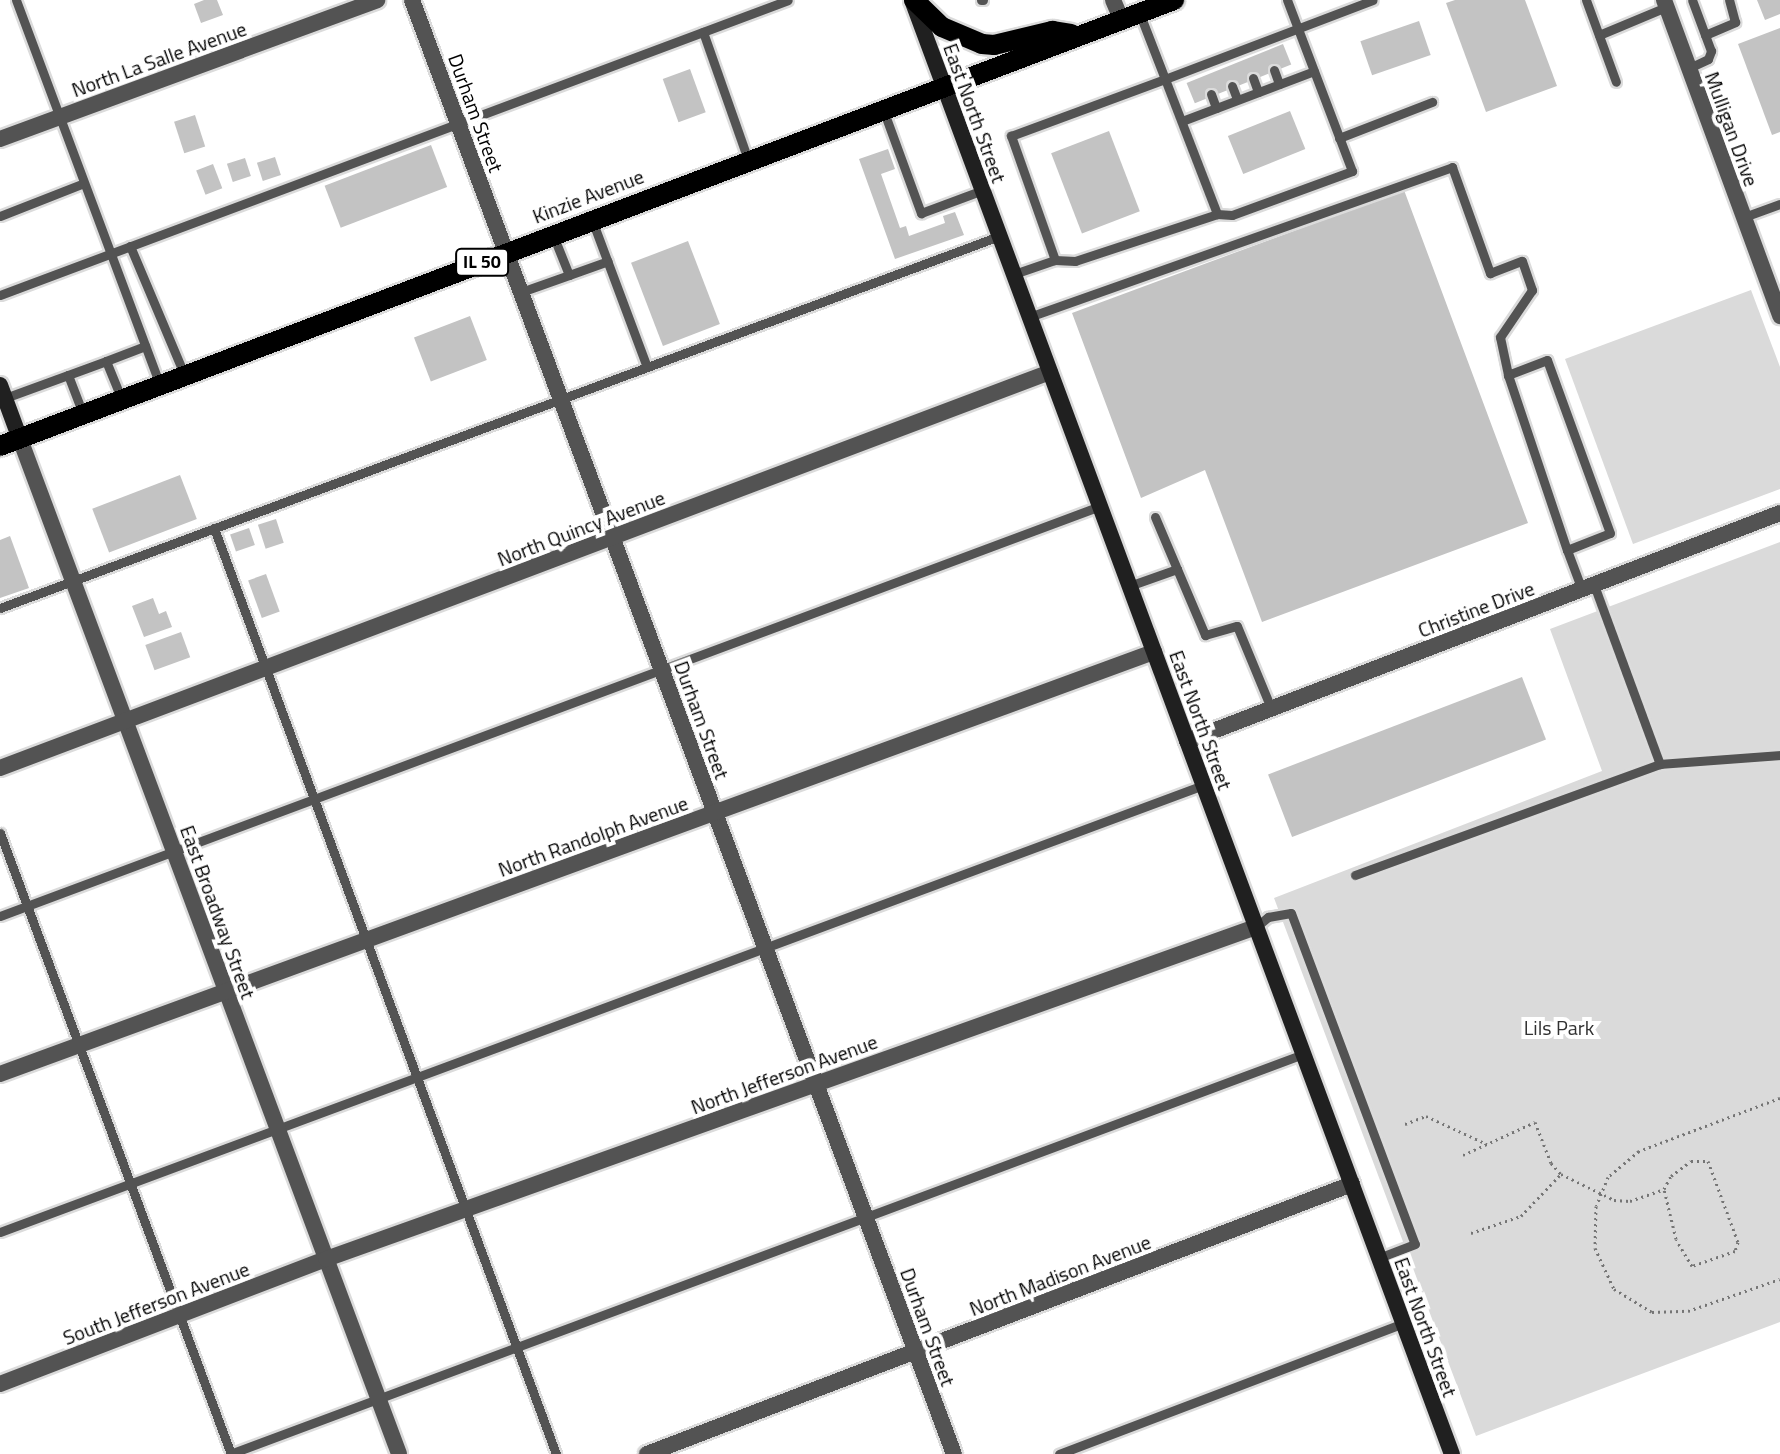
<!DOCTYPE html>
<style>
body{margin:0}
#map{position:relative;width:1780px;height:1454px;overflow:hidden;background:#fff;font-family:"Titillium Web",sans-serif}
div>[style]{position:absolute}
.green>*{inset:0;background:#dadada}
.building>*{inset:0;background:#c3c3c3;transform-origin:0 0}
.path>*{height:3px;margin-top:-1.5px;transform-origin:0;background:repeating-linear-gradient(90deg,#757575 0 2px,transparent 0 6px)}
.roads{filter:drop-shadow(2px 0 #dbdbdb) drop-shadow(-2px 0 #dbdbdb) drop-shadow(0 2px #dbdbdb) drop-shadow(0 -2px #dbdbdb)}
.lane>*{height:9px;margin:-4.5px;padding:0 4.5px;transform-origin:4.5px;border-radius:4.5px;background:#535353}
.street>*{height:16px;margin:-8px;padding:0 8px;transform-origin:8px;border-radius:8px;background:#535353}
.secondary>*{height:16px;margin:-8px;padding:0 8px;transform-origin:8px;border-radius:8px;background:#202020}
.primary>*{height:20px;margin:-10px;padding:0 10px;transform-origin:10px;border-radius:10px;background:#000}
span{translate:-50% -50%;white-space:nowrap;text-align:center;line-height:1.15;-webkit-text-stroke:8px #fff;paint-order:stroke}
.shield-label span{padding:2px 6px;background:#fff;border:2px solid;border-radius:6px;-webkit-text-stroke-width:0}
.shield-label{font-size:18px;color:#000;font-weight:700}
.street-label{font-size:20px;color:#000}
.park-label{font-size:20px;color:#313131}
</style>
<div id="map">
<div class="green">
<div style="clip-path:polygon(1751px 290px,1780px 367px,1780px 489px,1633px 544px,1565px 359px)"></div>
<div style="clip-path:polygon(1780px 542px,1780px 1322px,1476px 1436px,1274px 898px,1602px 771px,1550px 629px)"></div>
</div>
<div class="building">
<div style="clip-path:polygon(204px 0,217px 0,223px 15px,201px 23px,194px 4px)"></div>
<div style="clip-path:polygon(1455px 0,1525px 0,1557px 86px,1486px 112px,1446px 3px)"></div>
<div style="clip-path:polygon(1757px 0,1780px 0,1780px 14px,1765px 20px)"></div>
<div style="left:1419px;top:21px;width:36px;height:62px;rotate:71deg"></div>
<div style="clip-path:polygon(1780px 28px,1780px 132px,1772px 135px,1738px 44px)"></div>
<div style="left:1283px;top:44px;width:22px;height:104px;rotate:68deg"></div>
<div style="left:690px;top:69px;width:46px;height:29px;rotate:70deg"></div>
<div style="left:1290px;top:111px;width:41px;height:67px;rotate:68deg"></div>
<div style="left:195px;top:115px;width:33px;height:22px;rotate:72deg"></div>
<div style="left:1109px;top:131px;width:86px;height:62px;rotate:69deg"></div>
<div style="left:431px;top:145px;width:45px;height:114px;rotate:69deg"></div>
<div style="clip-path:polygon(888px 149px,895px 169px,881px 174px,900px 228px,906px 226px,909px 236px,945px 223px,943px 216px,955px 212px,964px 235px,895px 259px,859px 159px)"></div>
<div style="left:275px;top:157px;width:19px;height:19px;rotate:72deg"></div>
<div style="left:245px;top:158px;width:19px;height:19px;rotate:72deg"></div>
<div style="left:213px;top:164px;width:26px;height:18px;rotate:69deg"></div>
<div style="clip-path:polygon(1404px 190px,1528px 523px,1262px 622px,1205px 470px,1141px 498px,1072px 313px)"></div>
<div style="left:688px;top:241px;width:89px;height:61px;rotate:69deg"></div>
<div style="left:470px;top:316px;width:47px;height:60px;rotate:69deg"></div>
<div style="left:180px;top:475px;width:47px;height:94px;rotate:69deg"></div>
<div style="left:276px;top:519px;width:25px;height:19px;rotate:72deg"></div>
<div style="left:249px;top:528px;width:18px;height:20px;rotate:71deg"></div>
<div style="clip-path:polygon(10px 536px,29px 588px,0 598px,0 540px)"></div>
<div style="left:266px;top:574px;width:40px;height:19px;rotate:70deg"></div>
<div style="clip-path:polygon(153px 598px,159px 614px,166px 611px,172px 627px,144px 637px,132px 606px)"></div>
<div style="left:181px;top:632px;width:27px;height:38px;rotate:70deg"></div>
<div style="left:1522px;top:677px;width:67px;height:272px;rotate:69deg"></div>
</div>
<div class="path">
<div style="left:1780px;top:1098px;width:151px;rotate:159.4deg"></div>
<div style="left:1639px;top:1151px;width:40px;rotate:140deg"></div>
<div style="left:1608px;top:1177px;width:31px;rotate:112deg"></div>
<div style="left:1596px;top:1206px;width:42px;rotate:91.4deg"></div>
<div style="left:1595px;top:1248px;width:45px;rotate:65.1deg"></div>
<div style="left:1614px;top:1289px;width:44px;rotate:31.2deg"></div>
<div style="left:1652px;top:1312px;width:36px;rotate:-2deg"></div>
<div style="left:1688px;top:1311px;width:97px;rotate:-19.2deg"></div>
<div style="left:1405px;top:1124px;width:22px;rotate:-21deg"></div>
<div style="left:1426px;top:1116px;width:67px;rotate:24.7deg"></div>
<div style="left:1463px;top:1155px;width:79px;rotate:-24.6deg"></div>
<div style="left:1535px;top:1122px;width:44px;rotate:68.7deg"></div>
<div style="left:1551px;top:1163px;width:15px;rotate:48deg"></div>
<div style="left:1471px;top:1233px;width:53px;rotate:-18.8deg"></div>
<div style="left:1521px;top:1216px;width:58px;rotate:-46.4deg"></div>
<div style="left:1561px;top:1174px;width:59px;rotate:26.1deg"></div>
<div style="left:1614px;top:1200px;width:16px;rotate:4deg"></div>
<div style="left:1630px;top:1201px;width:36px;rotate:-19deg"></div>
<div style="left:1664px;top:1189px;width:15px;rotate:-62deg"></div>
<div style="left:1671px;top:1176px;width:25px;rotate:-37deg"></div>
<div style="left:1691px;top:1161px;width:17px"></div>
<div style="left:1708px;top:1161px;width:86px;rotate:69.7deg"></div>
<div style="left:1738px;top:1242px;width:9px;rotate:108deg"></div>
<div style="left:1735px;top:1251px;width:46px;rotate:160.8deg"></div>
<div style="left:1692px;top:1266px;width:31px;rotate:-121deg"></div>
<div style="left:1676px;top:1239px;width:51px;rotate:-103.5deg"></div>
</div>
<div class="roads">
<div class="lane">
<div style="left:16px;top:0;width:411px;rotate:69.5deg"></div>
<div style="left:981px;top:0;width:2px"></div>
<div style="left:1586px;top:0;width:87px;rotate:69.9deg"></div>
<div style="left:1139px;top:12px;width:72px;rotate:68.8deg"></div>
<div style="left:1165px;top:79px;width:222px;rotate:-20.8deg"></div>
<div style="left:703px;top:32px;width:136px;rotate:70.6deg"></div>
<div style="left:1599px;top:35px;width:73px;rotate:-22.7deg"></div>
<div style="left:1705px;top:35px;width:33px;rotate:-23deg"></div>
<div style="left:1735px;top:22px;width:23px;rotate:-105deg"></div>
<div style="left:1689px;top:68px;width:21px;rotate:-25deg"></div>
<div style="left:1708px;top:59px;width:9px;rotate:-69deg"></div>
<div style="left:1711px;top:51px;width:54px;rotate:-110.4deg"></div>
<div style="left:1274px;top:70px;width:15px;rotate:70deg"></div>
<div style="left:1253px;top:78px;width:15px;rotate:70deg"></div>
<div style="left:1232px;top:86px;width:14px;rotate:69deg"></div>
<div style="left:1211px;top:94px;width:15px;rotate:70deg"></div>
<div style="left:884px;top:112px;width:108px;rotate:69.9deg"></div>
<div style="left:921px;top:213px;width:66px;rotate:-20.4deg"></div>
<div style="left:1182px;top:121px;width:141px;rotate:-20.7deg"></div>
<div style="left:1339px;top:138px;width:100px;rotate:-21.2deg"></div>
<div style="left:0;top:216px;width:90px;rotate:-21.4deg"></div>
<div style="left:1744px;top:217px;width:38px;rotate:-20deg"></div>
<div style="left:592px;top:220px;width:157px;rotate:69.5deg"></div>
<div style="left:553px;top:235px;width:43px;rotate:68.2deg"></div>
<div style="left:569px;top:275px;width:41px;rotate:-19.7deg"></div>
<div style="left:130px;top:246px;width:141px;rotate:67.1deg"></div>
<div style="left:1055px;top:260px;width:20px;rotate:3deg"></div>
<div style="left:1075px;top:261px;width:150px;rotate:-18.3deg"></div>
<div style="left:1217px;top:214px;width:15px;rotate:4deg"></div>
<div style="left:1232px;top:215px;width:128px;rotate:-20.1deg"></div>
<div style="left:1352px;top:171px;width:183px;rotate:-110.8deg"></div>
<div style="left:1014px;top:274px;width:43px;rotate:-18.9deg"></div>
<div style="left:1055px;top:260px;width:132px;rotate:-109.5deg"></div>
<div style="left:1011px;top:136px;width:164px;rotate:-20.3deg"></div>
<div style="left:1165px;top:79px;width:145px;rotate:68.9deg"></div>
<div style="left:521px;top:292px;width:51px;rotate:-19.5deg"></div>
<div style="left:0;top:295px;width:841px;rotate:-20.52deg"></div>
<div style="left:1029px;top:317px;width:449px;rotate:-19.5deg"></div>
<div style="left:1452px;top:167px;width:113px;rotate:70.3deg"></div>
<div style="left:1490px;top:273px;width:34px;rotate:-21deg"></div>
<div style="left:1522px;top:261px;width:31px;rotate:71deg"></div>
<div style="left:1532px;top:290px;width:57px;rotate:124.2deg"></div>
<div style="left:1500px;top:337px;width:39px;rotate:78deg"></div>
<div style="left:106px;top:361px;width:42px;rotate:-21deg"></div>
<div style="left:68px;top:375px;width:40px;rotate:-20.2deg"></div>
<div style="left:106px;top:361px;width:42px;rotate:67.7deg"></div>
<div style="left:5px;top:398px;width:67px;rotate:-20.1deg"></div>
<div style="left:68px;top:375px;width:42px;rotate:69deg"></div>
<div style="left:1155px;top:517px;width:56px;rotate:67.1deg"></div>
<div style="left:214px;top:528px;width:987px;rotate:69.73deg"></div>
<div style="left:1567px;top:550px;width:46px;rotate:-21.6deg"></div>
<div style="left:1610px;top:533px;width:184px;rotate:-110deg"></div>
<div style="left:1547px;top:360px;width:42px;rotate:159deg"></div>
<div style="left:1508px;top:375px;width:185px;rotate:71.4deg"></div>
<div style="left:1567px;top:550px;width:43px;rotate:69.4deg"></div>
<div style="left:1594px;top:585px;width:191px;rotate:69.8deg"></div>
<div style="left:1129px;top:586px;width:51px;rotate:-19.5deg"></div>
<div style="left:1177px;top:569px;width:72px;rotate:67deg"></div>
<div style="left:1205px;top:635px;width:33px;rotate:-16deg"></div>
<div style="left:1237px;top:626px;width:89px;rotate:67.5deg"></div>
<div style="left:0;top:608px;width:1066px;rotate:-20.42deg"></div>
<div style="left:0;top:833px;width:663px;rotate:69.6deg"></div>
<div style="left:1355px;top:875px;width:325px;rotate:-20deg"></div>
<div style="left:1660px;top:764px;width:120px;rotate:-4.3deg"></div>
<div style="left:0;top:916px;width:1174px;rotate:-20.44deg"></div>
<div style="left:1256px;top:927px;width:16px;rotate:-40deg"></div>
<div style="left:1268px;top:917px;width:23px;rotate:-10deg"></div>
<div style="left:1291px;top:913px;width:353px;rotate:69.5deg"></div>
<div style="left:1415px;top:1244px;width:39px;rotate:159deg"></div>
<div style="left:0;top:1232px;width:1283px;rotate:-20.38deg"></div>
<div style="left:230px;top:1454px;width:1145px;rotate:-20.44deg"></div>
<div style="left:1059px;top:1454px;width:368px;rotate:-20.8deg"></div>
</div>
<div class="street">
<div style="left:412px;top:0;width:1552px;rotate:69.56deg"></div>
<div style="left:1113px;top:0;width:21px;rotate:67deg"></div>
<div style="left:1664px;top:0;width:337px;rotate:69.8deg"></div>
<div style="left:0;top:139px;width:402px;rotate:-20.2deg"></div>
<div style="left:20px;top:439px;width:1083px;rotate:69.52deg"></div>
<div style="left:1187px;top:741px;width:635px;rotate:-21.03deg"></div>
<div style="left:0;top:768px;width:1122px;rotate:-20.66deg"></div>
<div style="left:0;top:1074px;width:1229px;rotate:-20.09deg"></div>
<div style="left:0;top:1384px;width:349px;rotate:-21deg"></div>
<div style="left:326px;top:1259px;width:987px;rotate:-19.65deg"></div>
<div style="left:647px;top:1454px;width:755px;rotate:-20.96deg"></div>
</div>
<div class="secondary">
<div style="left:912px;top:0;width:1551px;rotate:69.63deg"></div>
<div style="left:0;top:385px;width:58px;rotate:69.7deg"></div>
</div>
<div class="primary">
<div style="left:914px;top:0;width:39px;rotate:44deg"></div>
<div style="left:942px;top:27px;width:43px;rotate:23deg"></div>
<div style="left:982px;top:44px;width:12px;rotate:5deg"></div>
<div style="left:994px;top:45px;width:60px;rotate:-13.6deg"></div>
<div style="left:1052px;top:31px;width:19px;rotate:9deg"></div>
<div style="left:0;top:446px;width:1256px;rotate:-20.8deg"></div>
</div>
</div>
<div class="shield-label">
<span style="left:482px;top:262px">IL 50</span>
</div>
<div class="street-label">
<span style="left:159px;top:59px;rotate:-20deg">North La Salle Avenue</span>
<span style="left:476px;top:113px;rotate:70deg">Durham Street</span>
<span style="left:975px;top:113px;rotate:70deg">East North Street</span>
<span style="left:1732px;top:129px;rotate:70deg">Mulligan Drive</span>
<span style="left:588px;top:196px;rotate:-21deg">Kinzie Avenue</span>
<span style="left:581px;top:528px;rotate:-21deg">North Quincy Avenue</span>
<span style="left:1476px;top:609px;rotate:-21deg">Christine Drive</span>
<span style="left:702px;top:720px;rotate:70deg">Durham Street</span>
<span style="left:1201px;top:720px;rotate:70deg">East North Street</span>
<span style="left:593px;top:836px;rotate:-20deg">North Randolph Avenue</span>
<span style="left:218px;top:912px;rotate:70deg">East Broadway Street</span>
<span style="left:784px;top:1074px;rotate:-20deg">North Jefferson Avenue</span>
<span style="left:1060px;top:1275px;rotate:-21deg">North Madison Avenue</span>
<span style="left:156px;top:1303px;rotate:-21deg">South Jefferson Avenue</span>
<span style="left:928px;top:1327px;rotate:70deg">Durham Street</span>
<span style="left:1426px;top:1327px;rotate:70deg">East North Street</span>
</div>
<div class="park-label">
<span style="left:1559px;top:1027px">Lils Park</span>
</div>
</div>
